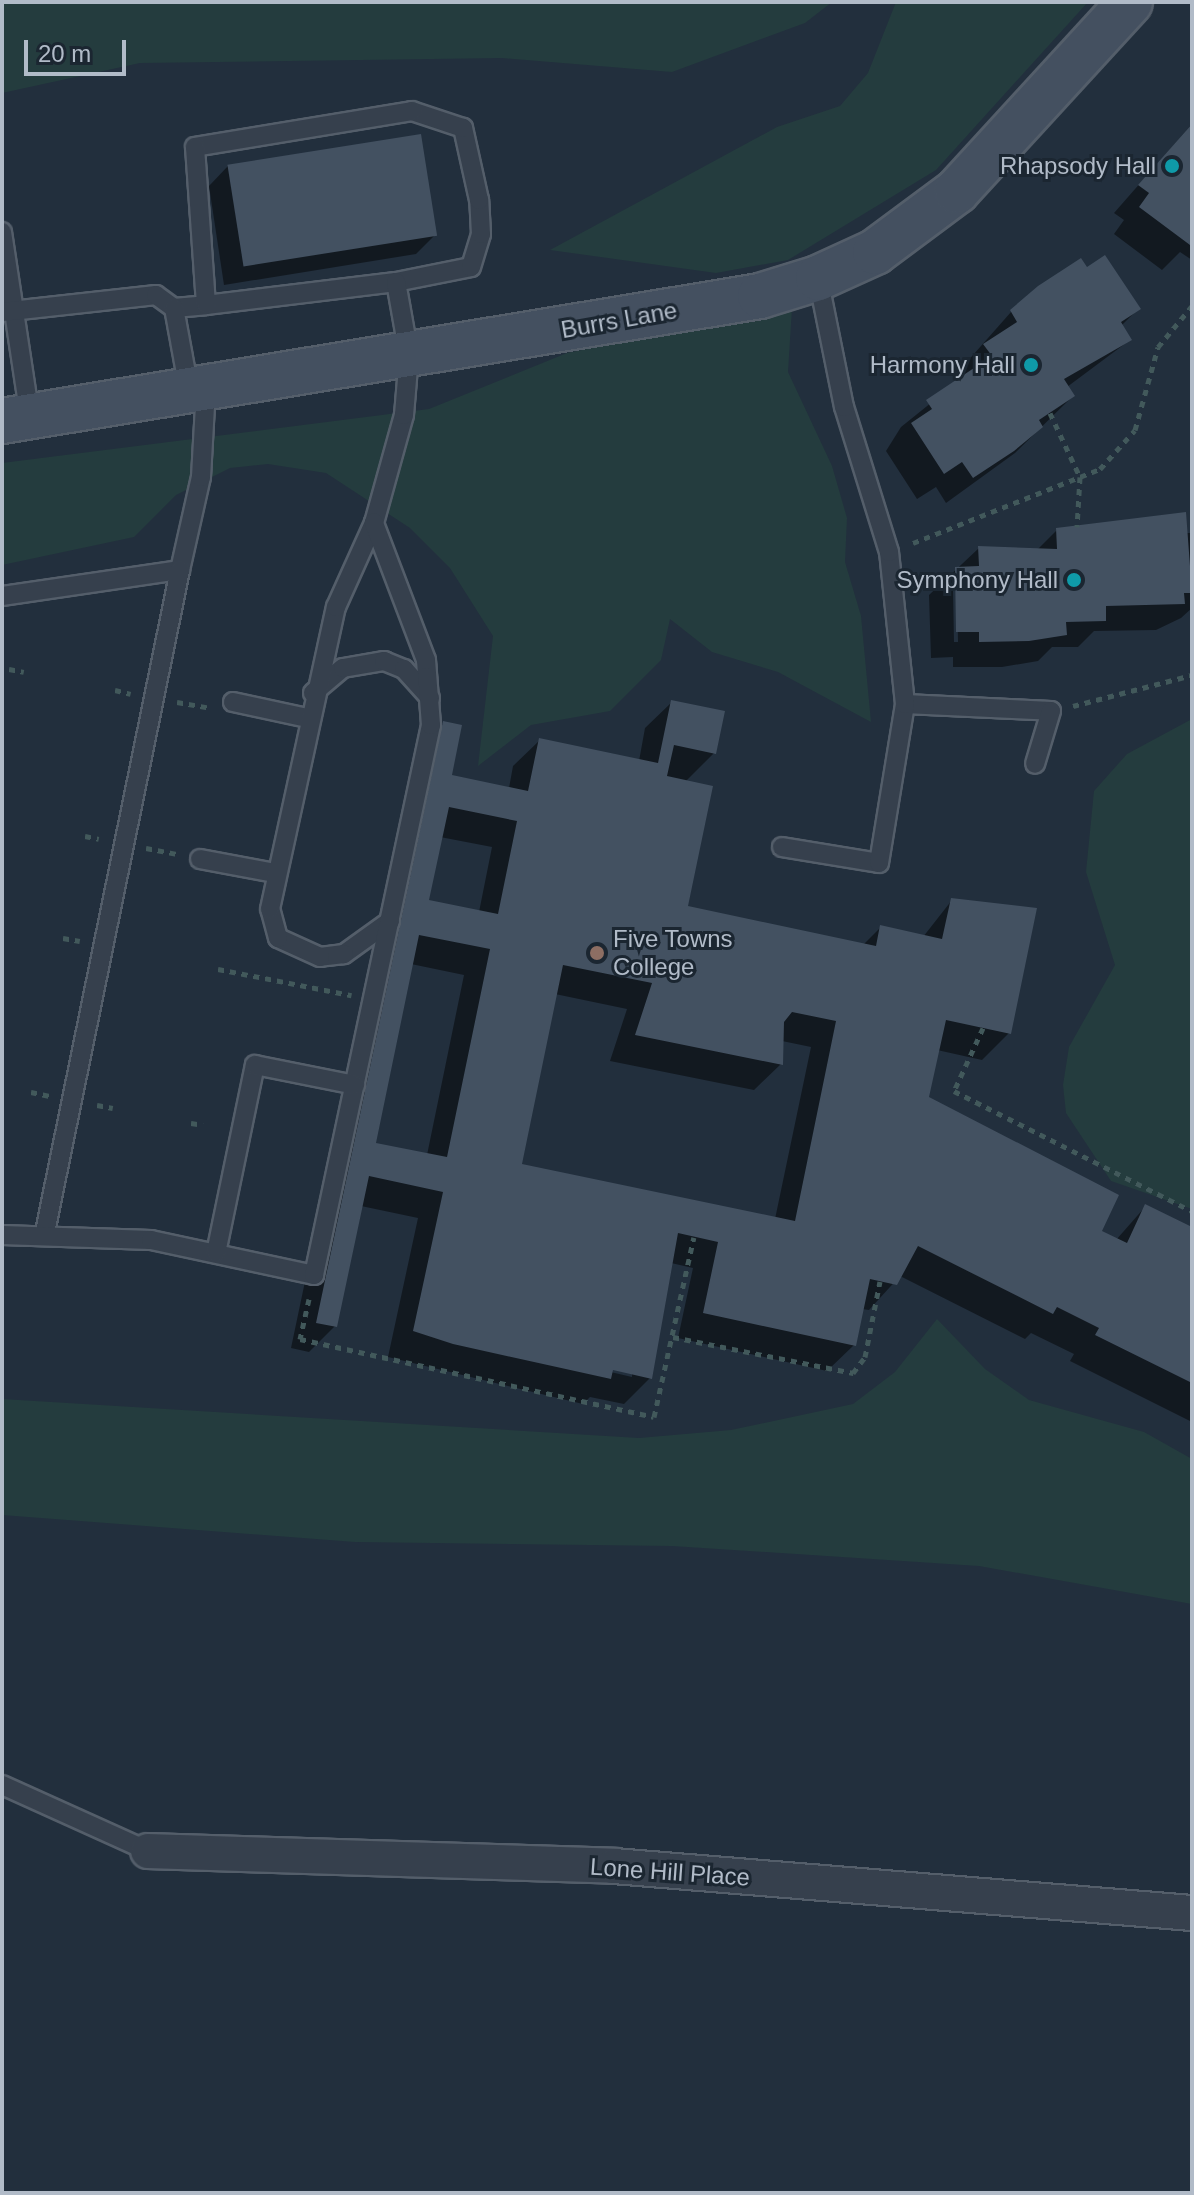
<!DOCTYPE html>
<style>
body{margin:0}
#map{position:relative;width:1194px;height:2195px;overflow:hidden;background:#222f3d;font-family:Helvetica,sans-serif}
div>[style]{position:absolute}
.green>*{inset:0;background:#243c3e}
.shadow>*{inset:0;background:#0007}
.building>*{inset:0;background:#435161;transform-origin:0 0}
.path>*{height:5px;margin-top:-2.5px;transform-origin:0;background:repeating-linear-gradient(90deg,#42595b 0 6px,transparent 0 12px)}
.roads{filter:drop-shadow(2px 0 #545e6a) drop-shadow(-2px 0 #545e6a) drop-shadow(0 2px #545e6a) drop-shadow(0 -2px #545e6a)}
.lane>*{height:18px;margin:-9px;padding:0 9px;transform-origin:9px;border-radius:9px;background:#36404d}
.street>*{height:34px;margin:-17px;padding:0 17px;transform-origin:17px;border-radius:17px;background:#36404d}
.secondary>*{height:44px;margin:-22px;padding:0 22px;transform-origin:22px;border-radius:22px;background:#445060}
.dots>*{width:22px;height:22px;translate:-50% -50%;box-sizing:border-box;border:4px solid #1b2631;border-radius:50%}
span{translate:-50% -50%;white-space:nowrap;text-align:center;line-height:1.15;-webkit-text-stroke:6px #1b2631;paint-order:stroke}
.poi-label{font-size:24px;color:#b1bbc8}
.right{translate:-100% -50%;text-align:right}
.left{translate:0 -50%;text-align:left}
.street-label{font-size:24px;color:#b1bbc8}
.frame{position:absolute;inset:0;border:4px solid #b1bbc8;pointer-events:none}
.scale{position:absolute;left:24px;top:40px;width:102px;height:36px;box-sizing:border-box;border:4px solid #b1bbc8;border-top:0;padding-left:10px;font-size:24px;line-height:28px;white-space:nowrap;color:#b1bbc8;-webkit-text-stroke:6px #1b2631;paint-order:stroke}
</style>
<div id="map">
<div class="green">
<div style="clip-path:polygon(2px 2px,832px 2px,805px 23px,672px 72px,502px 58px,140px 63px,2px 93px)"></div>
<div style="clip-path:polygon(896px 2px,1088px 2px,936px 170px,788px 260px,716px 273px,550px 250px,777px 127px,840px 106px,868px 73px)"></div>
<div style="clip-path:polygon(792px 308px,788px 372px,832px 466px,847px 518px,845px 562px,861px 616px,871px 722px,778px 672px,712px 652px,670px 619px,661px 660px,610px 711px,531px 725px,478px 766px,493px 636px,450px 568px,410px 528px,326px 473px,268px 464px,230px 468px,176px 495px,134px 537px,2px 565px,2px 463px,429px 409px,567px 353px)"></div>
<div style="clip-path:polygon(1192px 719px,1192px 1209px,1111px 1181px,1066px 1113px,1063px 1085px,1069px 1047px,1115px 965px,1086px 872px,1094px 791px,1127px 754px)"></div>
<div style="clip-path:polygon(937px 1319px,985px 1369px,1029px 1400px,1144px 1432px,1192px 1459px,1192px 1604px,979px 1566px,672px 1546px,355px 1542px,2px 1515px,2px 1399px,639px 1438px,731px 1430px,853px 1404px,895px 1372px)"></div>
</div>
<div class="shadow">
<div style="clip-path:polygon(1192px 124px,1192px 260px,1180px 252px,1162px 270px,1114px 234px,1124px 220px,1114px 213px)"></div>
<div style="clip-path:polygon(228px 166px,435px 235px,416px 254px,224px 285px,209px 186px)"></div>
<div style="clip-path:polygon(1086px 269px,1138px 309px,1121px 326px,1130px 340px,1067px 387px,1073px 396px,1015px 453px,946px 503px,936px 487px,917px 499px,886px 451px,901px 427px,962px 378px,958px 372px,1011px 312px)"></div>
<div style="clip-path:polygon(evenodd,1185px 515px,1185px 533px,1192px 533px,1192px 608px,1181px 618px,1156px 630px,1094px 631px,1078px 647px,1052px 647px,1038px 661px,1002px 667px,953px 667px,953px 657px,931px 658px,929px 595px,979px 548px,1037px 550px,1057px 530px,1185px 515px,957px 585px,958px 642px,954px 642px,953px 589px,957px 585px)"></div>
<div style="clip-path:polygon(evenodd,672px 702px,714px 753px,685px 782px,685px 908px,863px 945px,881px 927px,923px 937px,952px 900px,1009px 1033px,982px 1060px,937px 1050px,927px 1098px,1100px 1232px,1116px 1240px,1145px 1207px,1192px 1229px,1192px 1422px,1070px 1361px,1074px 1354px,1031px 1333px,1025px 1339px,900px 1276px,869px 1310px,862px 1309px,854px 1345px,827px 1371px,678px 1338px,693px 1268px,671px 1263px,650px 1378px,624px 1404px,590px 1397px,583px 1404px,388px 1357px,418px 1218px,361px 1206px,335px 1326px,309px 1352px,291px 1348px,417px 749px,444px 723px,450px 776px,509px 788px,513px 766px,540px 740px,639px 761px,645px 728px,672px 702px,440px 837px,492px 847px,479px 912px,427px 901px,440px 837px,672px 702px,411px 964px,464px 975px,427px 1155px,374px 1144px,411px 964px,672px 702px,555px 994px,627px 1009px,610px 1061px,754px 1090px,781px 1064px,782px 1041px,811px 1047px,775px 1219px,520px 1166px,555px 994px,672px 702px,603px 1366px,632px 1373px,632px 1377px,602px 1370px,603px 1366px)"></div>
</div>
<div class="building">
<div style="clip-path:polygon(1192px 124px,1192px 242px,1190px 245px,1139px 207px,1149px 193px,1138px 185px)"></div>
<div style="left:421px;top:134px;width:103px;height:196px;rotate:81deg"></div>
<div style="clip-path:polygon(1105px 255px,1141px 309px,1121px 322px,1132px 340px,1064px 379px,1075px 396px,1039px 420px,1043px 427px,1014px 451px,973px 478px,962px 462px,944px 474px,911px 423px,932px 409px,926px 400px,992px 356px,983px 344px,1017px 322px,1010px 310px,1038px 286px,1081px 258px,1087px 267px)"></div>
<div style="clip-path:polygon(1186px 512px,1192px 593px,1184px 593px,1185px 604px,1106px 606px,1106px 621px,1066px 622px,1067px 635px,1029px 641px,979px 642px,979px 632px,956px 632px,955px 567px,979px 566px,978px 546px,1057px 549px,1056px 528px)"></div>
<div style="clip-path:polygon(evenodd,671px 700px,725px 711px,716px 754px,674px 745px,667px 776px,713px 786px,688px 906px,876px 946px,880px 925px,942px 939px,951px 898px,1037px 908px,1011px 1034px,946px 1020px,929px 1097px,1119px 1195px,1102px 1231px,1127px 1243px,1145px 1204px,1192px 1227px,1192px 1383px,1095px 1335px,1099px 1328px,1057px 1307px,1053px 1314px,918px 1246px,897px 1285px,870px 1279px,856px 1346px,703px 1313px,718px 1242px,678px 1233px,652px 1379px,613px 1370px,611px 1379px,453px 1344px,413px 1331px,443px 1192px,369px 1176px,337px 1327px,316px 1323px,443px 721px,462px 725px,452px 775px,528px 791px,539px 738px,658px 763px,671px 700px,449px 807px,517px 821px,498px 914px,429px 900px,449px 807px,671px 700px,419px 935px,490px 949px,447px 1157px,376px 1143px,419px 935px,671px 700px,563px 965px,652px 983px,635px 1035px,783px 1065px,784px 1022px,792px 1012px,836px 1021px,795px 1221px,522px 1164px,563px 965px)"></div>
</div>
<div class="path">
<div style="left:1050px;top:413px;width:71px;rotate:64.9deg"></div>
<div style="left:1080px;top:477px;width:50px;rotate:93.4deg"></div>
<div style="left:913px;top:543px;width:201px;rotate:-21.6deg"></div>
<div style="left:1100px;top:469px;width:52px;rotate:-48.1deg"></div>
<div style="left:1135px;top:430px;width:86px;rotate:-74.5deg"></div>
<div style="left:1158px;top:347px;width:53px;rotate:-50.3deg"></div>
<div style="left:9px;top:669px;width:15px;rotate:11deg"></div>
<div style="left:115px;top:690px;width:16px;rotate:14deg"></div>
<div style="left:177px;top:702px;width:34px;rotate:10deg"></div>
<div style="left:1073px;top:706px;width:123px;rotate:-14.6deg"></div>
<div style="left:85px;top:836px;width:14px;rotate:12deg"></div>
<div style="left:146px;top:848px;width:31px;rotate:11deg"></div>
<div style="left:63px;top:938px;width:17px;rotate:10deg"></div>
<div style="left:218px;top:969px;width:136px;rotate:11.1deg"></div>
<div style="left:983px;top:1028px;width:69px;rotate:114.7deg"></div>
<div style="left:954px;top:1091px;width:267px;rotate:26.8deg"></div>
<div style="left:31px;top:1092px;width:19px;rotate:12deg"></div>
<div style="left:97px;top:1105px;width:16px;rotate:11deg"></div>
<div style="left:191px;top:1123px;width:12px;rotate:9deg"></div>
<div style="left:309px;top:1299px;width:41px;rotate:102.7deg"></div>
<div style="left:300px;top:1339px;width:362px;rotate:12.4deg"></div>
<div style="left:654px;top:1417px;width:184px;rotate:-77.5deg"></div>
<div style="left:673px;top:1337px;width:184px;rotate:11.3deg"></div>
<div style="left:853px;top:1373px;width:20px;rotate:-53deg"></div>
<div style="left:865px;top:1357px;width:77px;rotate:-78.8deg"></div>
</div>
<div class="roads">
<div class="lane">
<div style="left:2px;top:232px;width:187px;rotate:81.4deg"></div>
<div style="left:174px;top:308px;width:32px;rotate:-5deg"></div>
<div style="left:206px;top:305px;width:191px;rotate:-6.9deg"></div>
<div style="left:396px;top:282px;width:76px;rotate:-11.3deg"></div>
<div style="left:471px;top:267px;width:34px;rotate:-73deg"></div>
<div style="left:481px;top:234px;width:34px;rotate:-93deg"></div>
<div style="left:479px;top:200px;width:74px;rotate:-102.5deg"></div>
<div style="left:463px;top:128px;width:54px;rotate:-161.6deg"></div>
<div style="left:412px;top:111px;width:220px;rotate:170.6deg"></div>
<div style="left:195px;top:147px;width:158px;rotate:86deg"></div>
<div style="left:2px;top:312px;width:155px;rotate:-6.3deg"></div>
<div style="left:156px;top:295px;width:22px;rotate:36deg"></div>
<div style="left:174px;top:308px;width:83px;rotate:79.6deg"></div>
<div style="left:2px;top:596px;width:180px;rotate:-8.3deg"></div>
<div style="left:180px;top:570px;width:95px;rotate:-77.3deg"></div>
<div style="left:201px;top:477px;width:89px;rotate:-86.8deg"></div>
<div style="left:313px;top:693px;width:39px;rotate:-40deg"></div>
<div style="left:343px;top:668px;width:42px;rotate:-9.7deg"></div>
<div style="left:384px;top:661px;width:22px;rotate:22deg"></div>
<div style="left:404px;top:669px;width:39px;rotate:48deg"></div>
<div style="left:233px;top:702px;width:76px;rotate:12.2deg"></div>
<div style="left:905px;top:704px;width:146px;rotate:2.7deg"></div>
<div style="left:1051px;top:711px;width:55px;rotate:106.8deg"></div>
<div style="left:782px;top:847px;width:98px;rotate:9.4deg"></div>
<div style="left:879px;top:863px;width:161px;rotate:-80.7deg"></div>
<div style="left:905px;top:704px;width:153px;rotate:-96deg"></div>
<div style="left:889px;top:552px;width:152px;rotate:-107.2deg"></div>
<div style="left:844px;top:407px;width:132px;rotate:-101.4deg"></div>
<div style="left:200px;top:859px;width:76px;rotate:10.6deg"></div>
<div style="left:390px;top:921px;width:57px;rotate:144.3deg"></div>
<div style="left:344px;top:954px;width:24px;rotate:173deg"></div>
<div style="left:320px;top:957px;width:46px;rotate:-155.7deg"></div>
<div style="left:278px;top:938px;width:30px;rotate:-105deg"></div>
<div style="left:270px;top:909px;width:309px;rotate:-77.7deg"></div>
<div style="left:336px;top:607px;width:92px;rotate:-65.7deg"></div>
<div style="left:374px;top:523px;width:112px;rotate:-74.5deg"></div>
<div style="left:404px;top:415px;width:60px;rotate:-85.2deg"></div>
<div style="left:409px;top:355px;width:74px;rotate:-100.1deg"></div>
<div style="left:45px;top:1232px;width:676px;rotate:-78.47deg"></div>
<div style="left:2px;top:1235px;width:149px;rotate:1.9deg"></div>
<div style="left:151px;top:1240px;width:167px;rotate:12.1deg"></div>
<div style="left:314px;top:1275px;width:562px;rotate:-77.99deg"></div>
<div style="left:431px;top:725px;width:65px;rotate:-94.4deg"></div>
<div style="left:426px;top:660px;width:147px;rotate:-110.8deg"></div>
<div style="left:216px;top:1253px;width:192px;rotate:-78.3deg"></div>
<div style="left:255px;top:1065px;width:102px;rotate:11.3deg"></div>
<div style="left:2px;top:1785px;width:160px;rotate:24.3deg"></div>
</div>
<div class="street">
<div style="left:148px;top:1851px;width:466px;rotate:1.8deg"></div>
<div style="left:614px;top:1866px;width:580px;rotate:4.65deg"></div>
</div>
<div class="secondary">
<div style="left:2px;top:421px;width:768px;rotate:-9.36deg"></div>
<div style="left:760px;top:296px;width:61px;rotate:-17.2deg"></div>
<div style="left:818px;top:278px;width:63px;rotate:-24.5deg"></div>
<div style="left:875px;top:252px;width:102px;rotate:-36.6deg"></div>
<div style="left:957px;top:191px;width:256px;rotate:-47.5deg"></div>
</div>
</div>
<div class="dots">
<div style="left:1172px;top:166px;background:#0f9aa8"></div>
<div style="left:1031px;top:365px;background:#0f9aa8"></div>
<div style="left:1074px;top:580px;background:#0f9aa8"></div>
<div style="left:597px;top:953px;background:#8d6e63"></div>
</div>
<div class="poi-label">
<span class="right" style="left:1156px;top:166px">Rhapsody Hall</span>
<span class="right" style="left:1015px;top:365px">Harmony Hall</span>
<span class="right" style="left:1058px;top:580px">Symphony Hall</span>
<span class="left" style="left:613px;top:953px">Five Towns<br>College</span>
</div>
<div class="street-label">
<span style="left:619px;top:320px;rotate:-10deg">Burrs Lane</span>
<span style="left:670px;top:1872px;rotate:4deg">Lone Hill Place</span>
</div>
<div class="frame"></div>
<div class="scale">20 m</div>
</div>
